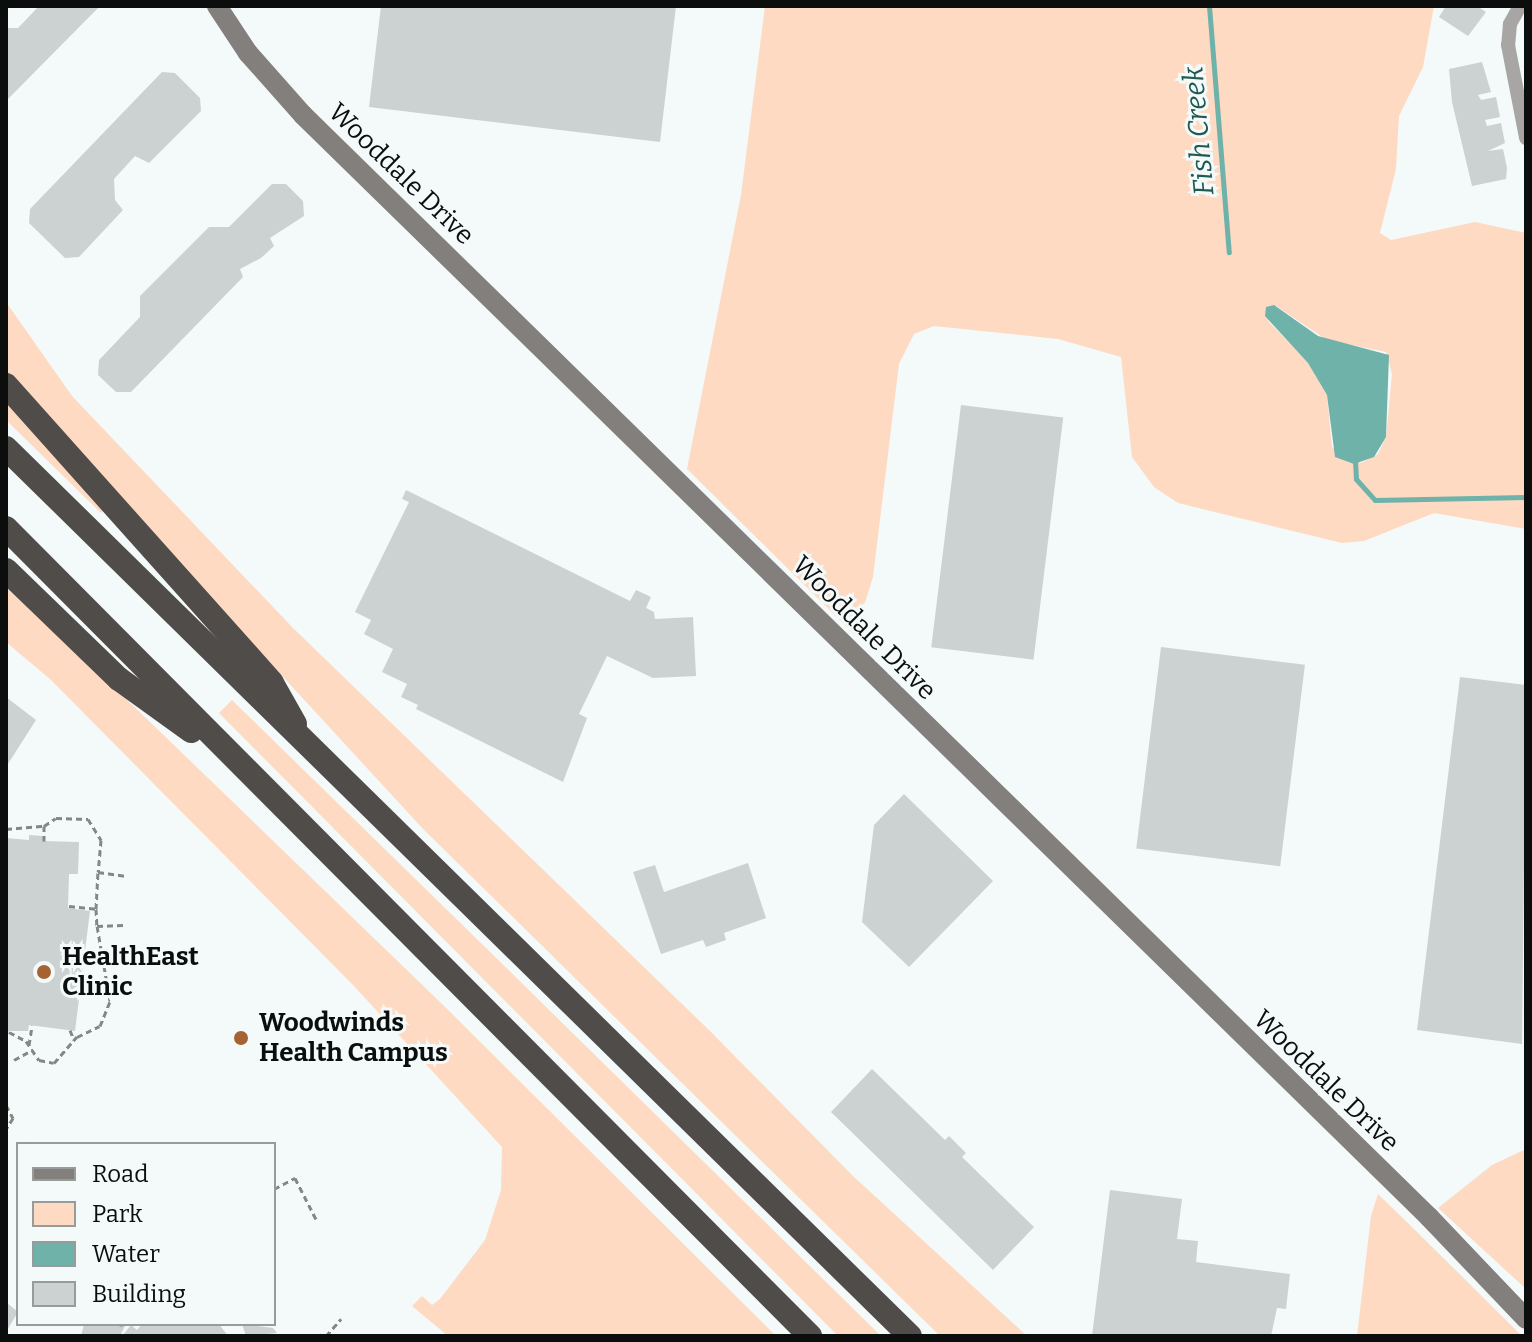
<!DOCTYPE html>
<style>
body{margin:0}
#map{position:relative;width:1532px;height:1342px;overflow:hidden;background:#f3faf9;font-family:Bitter,serif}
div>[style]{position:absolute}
.green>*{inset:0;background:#fedac3}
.water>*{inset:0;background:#6eb2a9}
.stream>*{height:5px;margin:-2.5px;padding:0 2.5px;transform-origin:2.5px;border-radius:2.5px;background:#6eb2a9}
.building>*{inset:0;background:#cbd2d1;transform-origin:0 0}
.path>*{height:3px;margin-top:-1.5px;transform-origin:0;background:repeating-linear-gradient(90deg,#838887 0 6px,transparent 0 10px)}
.street>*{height:14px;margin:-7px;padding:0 7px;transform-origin:7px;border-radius:7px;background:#a8a6a5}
.secondary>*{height:20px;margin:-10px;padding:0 10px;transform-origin:10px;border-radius:10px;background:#827f7d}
.highway>*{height:24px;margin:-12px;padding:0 12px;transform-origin:12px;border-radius:12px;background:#504c49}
.dots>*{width:22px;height:22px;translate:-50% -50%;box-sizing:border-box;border:4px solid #f3faf9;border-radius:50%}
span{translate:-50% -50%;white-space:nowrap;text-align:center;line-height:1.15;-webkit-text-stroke:6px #f3faf9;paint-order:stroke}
.street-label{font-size:26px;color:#0c0e0e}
.poi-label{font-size:26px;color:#0c0e0e;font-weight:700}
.left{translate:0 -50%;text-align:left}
.water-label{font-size:28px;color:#1f5952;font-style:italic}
.frame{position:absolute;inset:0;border:8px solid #0c0e0e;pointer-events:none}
.legend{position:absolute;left:16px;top:1142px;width:260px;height:184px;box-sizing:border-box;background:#f3faf9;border:2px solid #979c9b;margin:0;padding:10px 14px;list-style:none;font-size:24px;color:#0c0e0e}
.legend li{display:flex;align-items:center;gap:16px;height:40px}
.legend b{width:40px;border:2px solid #979c9b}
</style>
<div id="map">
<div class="green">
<div style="clip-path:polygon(evenodd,765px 6px,1434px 6px,1423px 67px,1399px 116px,1396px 169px,1380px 233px,1391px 240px,1475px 222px,1526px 233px,1526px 529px,1434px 513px,1364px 541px,1342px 543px,1178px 503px,1154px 487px,1132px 457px,1121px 357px,1058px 339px,934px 326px,914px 334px,899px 364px,873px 577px,855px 635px,687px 469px,741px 195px,765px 6px,1276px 306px,1327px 340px,1386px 352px,1392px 374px,1386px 437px,1378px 454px,1361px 463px,1332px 447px,1327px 395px,1308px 362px,1268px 321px,1276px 306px)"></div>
<div style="clip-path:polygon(6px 302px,72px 396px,293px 628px,710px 1031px,853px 1176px,1027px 1336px,940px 1336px,424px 830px,6px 376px)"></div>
<div style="clip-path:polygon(6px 395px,106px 508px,101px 513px,6px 420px)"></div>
<div style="clip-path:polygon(6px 583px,439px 1001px,776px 1336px,448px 1336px,412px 1306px,422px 1296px,432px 1305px,440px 1299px,485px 1240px,501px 1190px,502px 1147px,353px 985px,51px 680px,6px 642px)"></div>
<div style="clip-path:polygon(232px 700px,485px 947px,881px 1336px,838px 1336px,219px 713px)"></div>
<div style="clip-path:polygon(1526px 1149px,1526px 1289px,1438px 1208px,1492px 1165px)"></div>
<div style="clip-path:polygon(1378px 1194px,1414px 1229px,1522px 1336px,1357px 1336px,1371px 1216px)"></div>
</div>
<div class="water">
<div style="clip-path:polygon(1274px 305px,1318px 336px,1389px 355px,1386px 437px,1374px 457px,1354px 464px,1335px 457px,1327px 395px,1308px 363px,1265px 316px,1266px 307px)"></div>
</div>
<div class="stream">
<div style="left:1209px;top:6px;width:247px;rotate:85.4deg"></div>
<div style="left:1355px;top:460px;width:19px;rotate:87deg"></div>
<div style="left:1356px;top:479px;width:28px;rotate:48deg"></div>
<div style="left:1375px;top:500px;width:151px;rotate:-1.1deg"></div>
</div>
<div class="building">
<div style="clip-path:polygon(39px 6px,100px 6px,6px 101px,6px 28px,18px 28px)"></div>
<div style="clip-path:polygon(381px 6px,676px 6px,660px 142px,369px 107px)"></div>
<div style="clip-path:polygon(1446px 6px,1477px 6px,1486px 12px,1468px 36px,1439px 17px)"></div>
<div style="clip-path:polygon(1482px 62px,1491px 92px,1478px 95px,1481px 100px,1496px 97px,1500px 117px,1485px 120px,1487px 126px,1501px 123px,1505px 143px,1488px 151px,1503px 149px,1507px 168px,1506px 179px,1472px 186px,1452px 102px,1449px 69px)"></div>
<div style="clip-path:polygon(162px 72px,175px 73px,200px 98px,201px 111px,149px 163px,135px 156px,114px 179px,115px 200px,123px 210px,79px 257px,65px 258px,29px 223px,30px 209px)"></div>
<div style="clip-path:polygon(272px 184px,286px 184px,303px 201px,304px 216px,270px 238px,274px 246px,261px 258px,240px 269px,243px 277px,131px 392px,116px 392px,98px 375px,99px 360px,140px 317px,140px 296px,209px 227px,229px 227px)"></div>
<div style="left:961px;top:405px;width:103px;height:244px;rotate:7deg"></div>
<div style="clip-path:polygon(406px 490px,630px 601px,636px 590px,651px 597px,646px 608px,654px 612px,655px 619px,693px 617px,696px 676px,653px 678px,607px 656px,579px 714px,587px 718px,563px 782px,416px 709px,418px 705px,401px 697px,407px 684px,382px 672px,393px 649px,364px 634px,371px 620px,355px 612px,409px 502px,402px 499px)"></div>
<div style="left:1161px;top:647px;width:145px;height:203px;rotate:7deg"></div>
<div style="clip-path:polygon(1460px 677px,1526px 685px,1522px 1044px,1417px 1030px)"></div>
<div style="clip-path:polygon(6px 697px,36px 720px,6px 767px)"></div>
<div style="clip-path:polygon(904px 794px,993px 881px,909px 967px,862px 922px,874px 825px)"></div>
<div style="clip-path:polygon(29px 835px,43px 836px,43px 841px,79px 842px,78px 874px,69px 874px,68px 908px,90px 911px,75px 1031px,29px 1025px,28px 1031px,9px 1031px,6px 1040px,6px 838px,29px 840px)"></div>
<div style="clip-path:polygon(748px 863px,766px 918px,724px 933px,726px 940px,706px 947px,703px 940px,661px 954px,633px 872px,655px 865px,664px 892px)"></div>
<div style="clip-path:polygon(872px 1069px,945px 1140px,949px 1136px,966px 1153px,962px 1157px,1034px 1227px,993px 1270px,831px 1112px)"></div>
<div style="clip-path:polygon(1110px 1190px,1182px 1199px,1177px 1239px,1198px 1241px,1196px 1262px,1290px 1274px,1286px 1309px,1277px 1308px,1271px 1336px,1092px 1336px)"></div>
<div style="clip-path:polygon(6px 1302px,18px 1312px,6px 1332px)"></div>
<div style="clip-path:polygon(84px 1324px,108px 1324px,125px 1326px,120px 1336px,81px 1336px)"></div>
<div style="clip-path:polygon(142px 1324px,219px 1324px,228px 1336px,122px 1336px,131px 1325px,137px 1330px)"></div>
<div style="clip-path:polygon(242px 1324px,273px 1328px,277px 1333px,246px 1336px)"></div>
</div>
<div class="path">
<div style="left:6px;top:829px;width:38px;rotate:-5deg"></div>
<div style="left:44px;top:841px;width:15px;rotate:-90deg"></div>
<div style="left:44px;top:826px;width:14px;rotate:-34deg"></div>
<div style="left:56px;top:818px;width:32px;rotate:2deg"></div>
<div style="left:88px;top:819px;width:25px;rotate:58deg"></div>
<div style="left:101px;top:840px;width:32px;rotate:95deg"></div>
<div style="left:69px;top:906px;width:27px;rotate:6deg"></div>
<div style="left:96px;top:909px;width:17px;rotate:87deg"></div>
<div style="left:96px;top:909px;width:37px;rotate:-87deg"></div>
<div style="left:98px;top:872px;width:27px;rotate:8deg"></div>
<div style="left:70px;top:1030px;width:11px;rotate:68deg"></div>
<div style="left:9px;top:1032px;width:19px;rotate:28deg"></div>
<div style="left:26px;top:1041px;width:23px;rotate:56deg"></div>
<div style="left:39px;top:1060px;width:15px;rotate:11deg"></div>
<div style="left:54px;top:1063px;width:35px;rotate:-49deg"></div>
<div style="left:77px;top:1037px;width:25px;rotate:-26deg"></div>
<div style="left:100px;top:1026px;width:27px;rotate:-68deg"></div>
<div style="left:110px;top:1001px;width:76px;rotate:-99.8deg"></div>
<div style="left:97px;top:926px;width:26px;rotate:-2deg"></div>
<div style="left:29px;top:1045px;width:20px;rotate:-81deg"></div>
<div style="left:14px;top:1060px;width:21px;rotate:-29deg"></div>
<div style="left:6px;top:1105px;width:15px;rotate:62deg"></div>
<div style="left:13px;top:1118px;width:13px;rotate:122deg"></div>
<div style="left:25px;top:1142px;width:3px;rotate:45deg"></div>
<div style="left:274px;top:1189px;width:24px;rotate:-28deg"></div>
<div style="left:295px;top:1178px;width:46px;rotate:62.9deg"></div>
<div style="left:121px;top:1326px;width:2px;rotate:-90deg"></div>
<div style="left:319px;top:1334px;width:3px;rotate:45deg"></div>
<div style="left:326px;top:1336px;width:23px;rotate:-49deg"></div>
</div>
<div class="street">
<div style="left:1520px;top:6px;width:21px;rotate:119deg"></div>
<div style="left:1510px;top:24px;width:21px;rotate:95deg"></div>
<div style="left:1508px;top:45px;width:95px;rotate:79deg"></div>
</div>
<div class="secondary">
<div style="left:217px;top:6px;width:56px;rotate:56.6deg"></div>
<div style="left:248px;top:53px;width:83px;rotate:48.4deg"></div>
<div style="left:303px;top:115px;width:1576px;rotate:44.38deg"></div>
<div style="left:1429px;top:1217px;width:141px;rotate:46.4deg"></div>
</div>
<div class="highway">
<div style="left:6px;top:385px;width:399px;rotate:48.2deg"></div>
<div style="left:272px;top:683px;width:47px;rotate:60.7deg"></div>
<div style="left:6px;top:448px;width:1267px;rotate:44.49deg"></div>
<div style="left:6px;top:528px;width:1140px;rotate:45.14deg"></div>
<div style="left:6px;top:570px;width:157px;rotate:44deg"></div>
<div style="left:119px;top:679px;width:89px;rotate:35.8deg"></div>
</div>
<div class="dots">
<div style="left:44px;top:972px;background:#a66232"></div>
<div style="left:241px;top:1038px;background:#a66232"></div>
</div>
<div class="street-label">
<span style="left:401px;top:174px;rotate:44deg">Wooddale Drive</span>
<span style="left:864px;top:628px;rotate:45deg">Wooddale Drive</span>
<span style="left:1326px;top:1081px;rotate:44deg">Wooddale Drive</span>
</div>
<div class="poi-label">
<span class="left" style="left:62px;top:972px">HealthEast<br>Clinic</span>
<span class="left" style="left:259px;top:1038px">Woodwinds<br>Health Campus</span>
</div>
<div class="water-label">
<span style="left:1199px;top:131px;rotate:-95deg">Fish Creek</span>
</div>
<div class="frame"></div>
<ul class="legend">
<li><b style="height:10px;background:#827f7d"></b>Road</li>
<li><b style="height:22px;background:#fedac3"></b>Park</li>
<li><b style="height:22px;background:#6eb2a9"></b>Water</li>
<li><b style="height:22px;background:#cbd2d1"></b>Building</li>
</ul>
</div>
